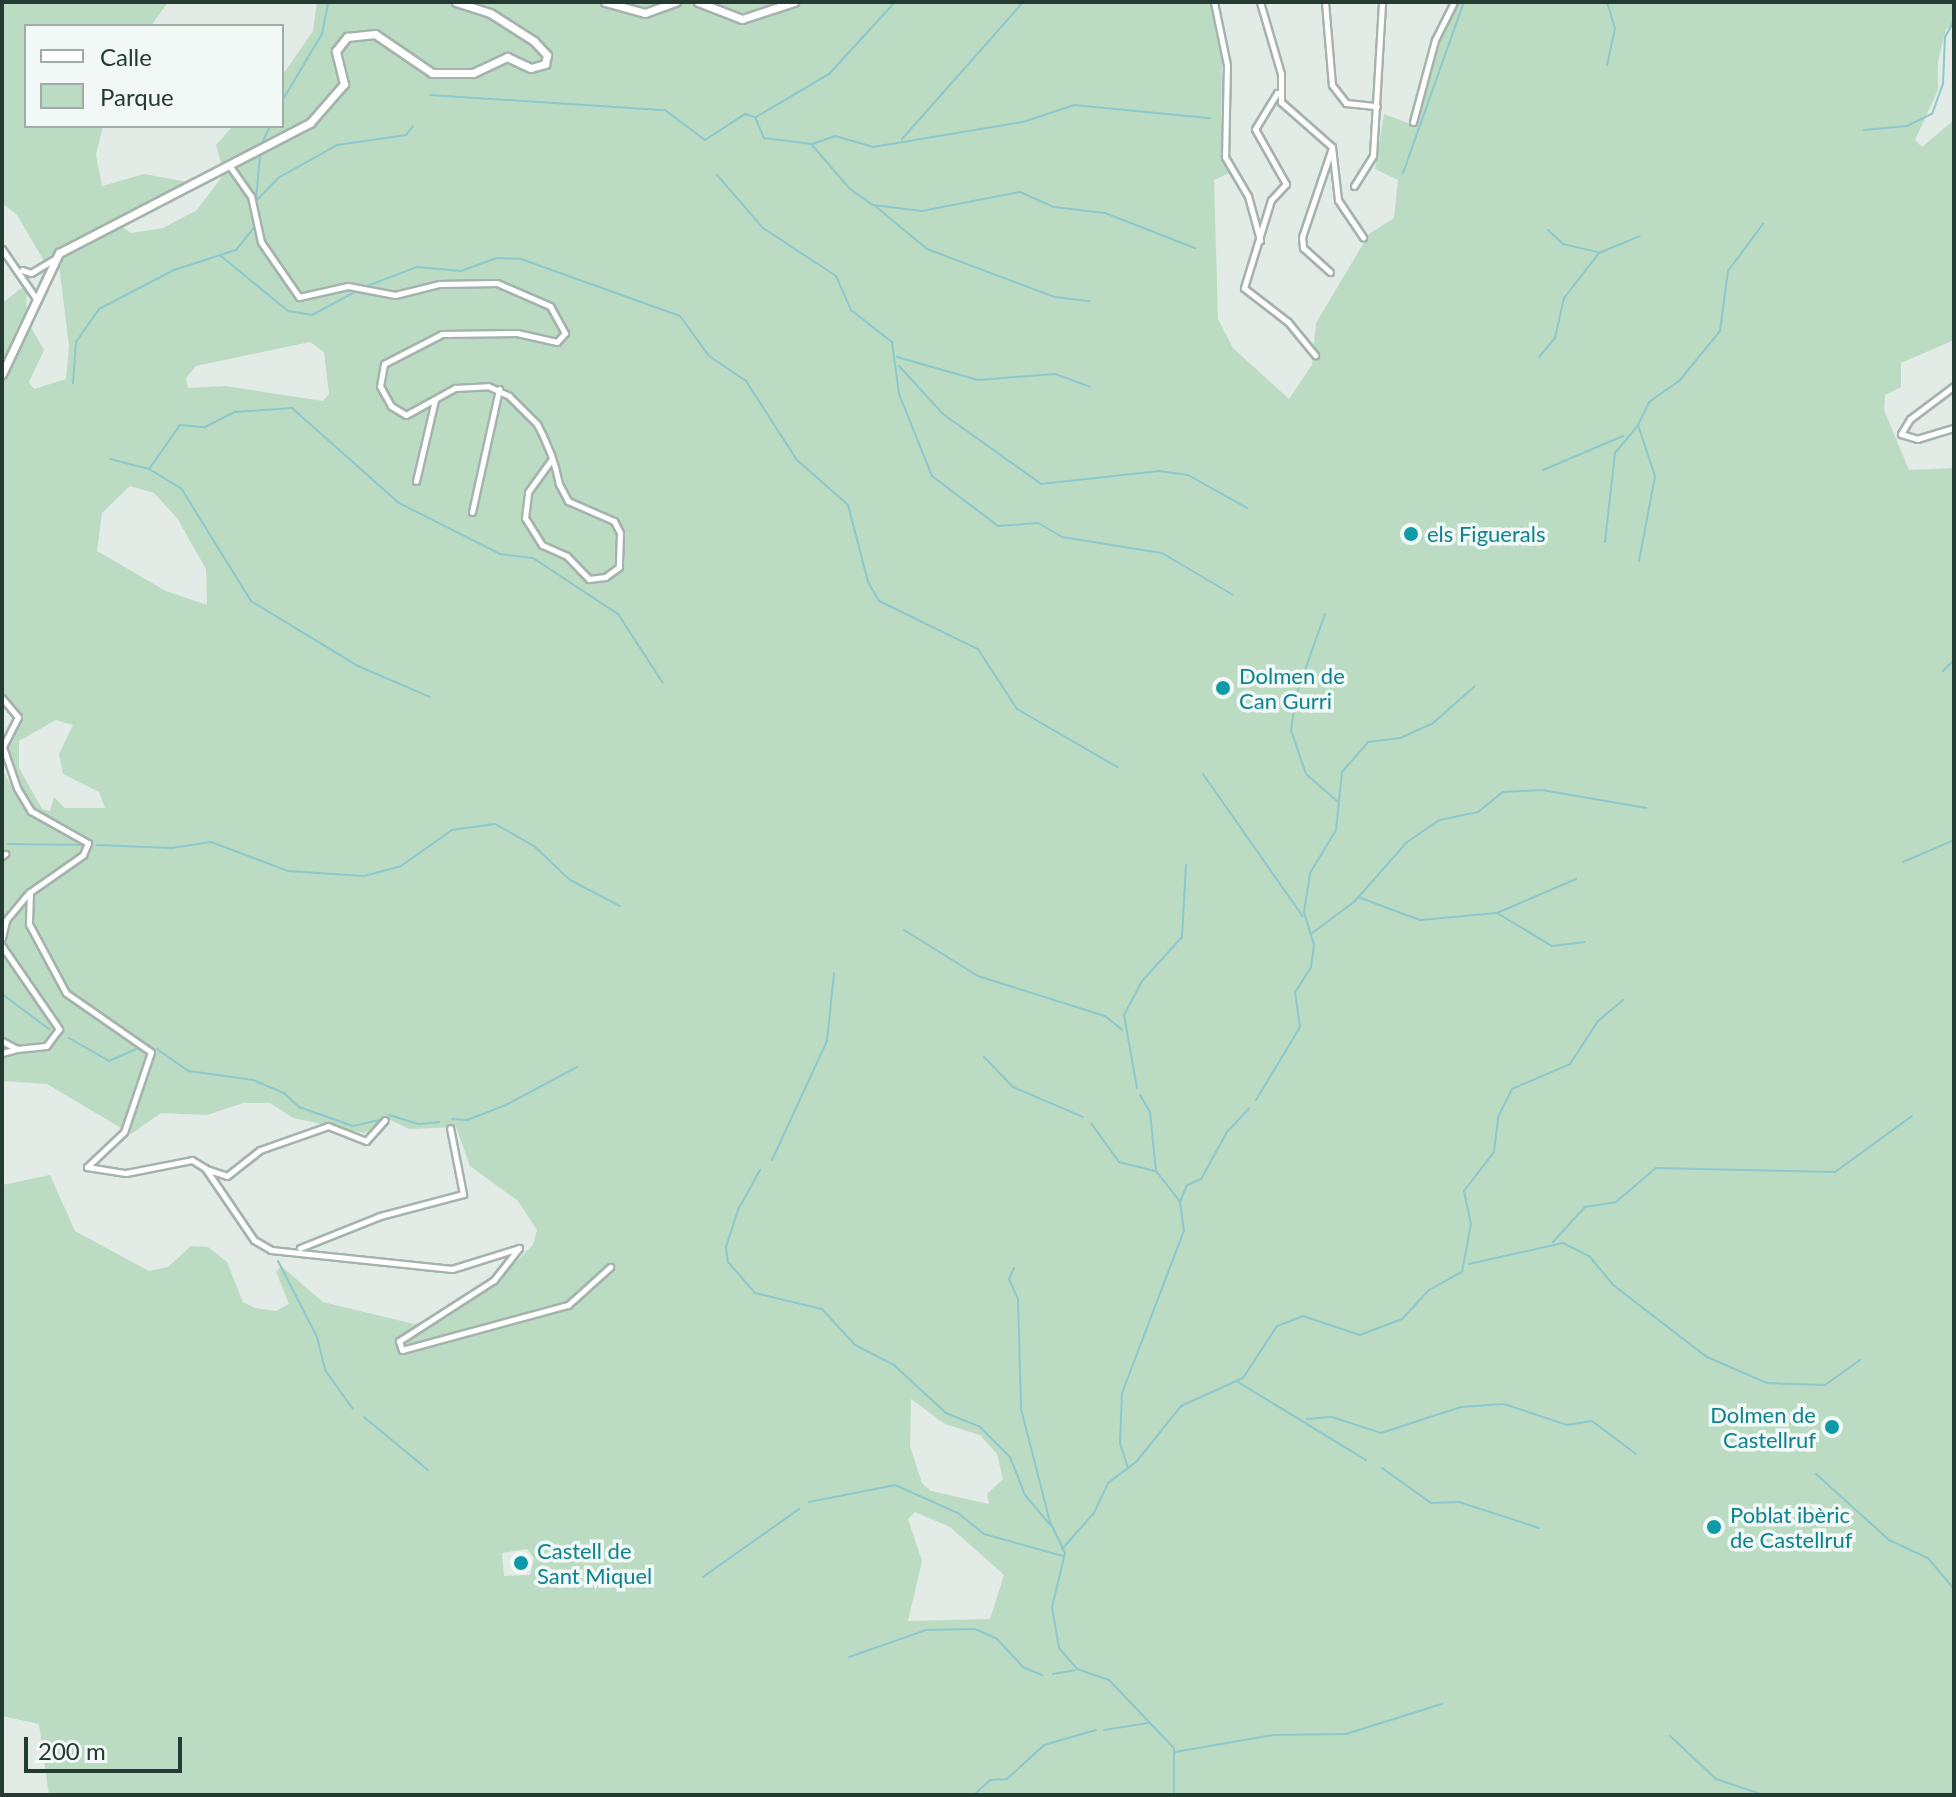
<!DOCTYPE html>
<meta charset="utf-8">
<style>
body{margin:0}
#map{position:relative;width:1956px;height:1797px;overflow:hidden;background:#e2ebe6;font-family:Lato,sans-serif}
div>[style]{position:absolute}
.green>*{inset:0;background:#bbdcc2}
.stream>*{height:2px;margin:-1px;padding:0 1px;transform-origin:1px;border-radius:1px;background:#8cc8ce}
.roads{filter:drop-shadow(2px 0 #a5b3ad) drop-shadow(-2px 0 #a5b3ad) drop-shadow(0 2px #a5b3ad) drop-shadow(0 -2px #a5b3ad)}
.minor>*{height:5px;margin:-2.5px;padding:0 2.5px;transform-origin:2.5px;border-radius:2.5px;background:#fff}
.secondary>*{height:7px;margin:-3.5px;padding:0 3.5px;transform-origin:3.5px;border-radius:3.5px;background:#fff}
.dots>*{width:22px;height:22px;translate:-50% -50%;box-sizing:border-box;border:4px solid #f2f8f5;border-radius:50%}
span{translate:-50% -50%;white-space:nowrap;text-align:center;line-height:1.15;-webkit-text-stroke:7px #f2f8f5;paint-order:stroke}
.culture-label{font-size:22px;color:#0d838f}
.left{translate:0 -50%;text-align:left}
.right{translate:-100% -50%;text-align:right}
.frame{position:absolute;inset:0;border:4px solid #233b33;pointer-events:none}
.legend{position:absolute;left:24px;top:24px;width:260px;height:104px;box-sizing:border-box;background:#f2f8f5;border:2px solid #9faca7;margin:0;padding:10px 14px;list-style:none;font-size:24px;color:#233b33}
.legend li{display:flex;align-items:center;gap:16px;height:40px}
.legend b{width:40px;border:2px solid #9faca7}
.scale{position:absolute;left:24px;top:1737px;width:158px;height:36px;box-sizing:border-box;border:4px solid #233b33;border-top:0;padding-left:10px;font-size:24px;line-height:28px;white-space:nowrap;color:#233b33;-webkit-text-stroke:6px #f2f8f5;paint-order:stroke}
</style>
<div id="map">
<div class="green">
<div style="clip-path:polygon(evenodd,2px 2px,168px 2px,151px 26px,26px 26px,26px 126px,103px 126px,96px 155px,102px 186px,144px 174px,188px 182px,112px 220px,131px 233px,163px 228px,197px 210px,224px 174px,216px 145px,233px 126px,282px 126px,282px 76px,313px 31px,317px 2px,1210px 2px,1222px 54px,1221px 160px,1229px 173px,1214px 180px,1218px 319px,1233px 348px,1289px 399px,1312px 365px,1316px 323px,1369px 234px,1394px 218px,1398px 180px,1375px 169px,1384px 114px,1416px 126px,1439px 39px,1460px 2px,1954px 2px,1954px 24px,1946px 29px,1938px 61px,1938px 90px,1915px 140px,1922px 147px,1954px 120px,1954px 340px,1901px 363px,1901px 387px,1885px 395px,1884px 410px,1909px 470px,1954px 468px,1954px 1795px,49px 1795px,39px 1724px,2px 1716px,2px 1185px,50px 1175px,75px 1231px,149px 1271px,168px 1267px,191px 1246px,208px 1247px,227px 1262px,243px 1302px,255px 1308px,276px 1311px,289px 1304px,276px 1272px,281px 1266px,323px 1302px,414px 1324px,445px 1317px,488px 1288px,533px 1245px,537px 1230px,518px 1201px,470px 1166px,456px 1127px,409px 1129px,390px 1120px,364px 1133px,293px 1118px,270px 1103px,243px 1103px,207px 1115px,161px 1113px,131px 1134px,47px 1084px,2px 1081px,2px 769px,22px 806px,27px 811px,31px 806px,6px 748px,24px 717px,2px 698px,2px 303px,27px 284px,26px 319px,44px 350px,29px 382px,34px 389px,66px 379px,69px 346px,59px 265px,44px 261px,17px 215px,2px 203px,2px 2px,310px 342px,324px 352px,329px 394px,323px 401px,225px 386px,188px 388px,186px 378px,196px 366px,310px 342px,2px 2px,130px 486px,154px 493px,177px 518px,206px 569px,207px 605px,166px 591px,97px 551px,102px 513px,130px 486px,2px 2px,56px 720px,73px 725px,59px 754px,63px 774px,99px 792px,105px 808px,65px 808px,54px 797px,50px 811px,42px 809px,19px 768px,19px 741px,56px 720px,2px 2px,911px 1399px,945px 1424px,980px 1435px,997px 1454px,1003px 1479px,987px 1494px,989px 1504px,931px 1491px,922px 1483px,910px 1446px,911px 1399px,2px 2px,915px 1512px,950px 1527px,1004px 1575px,990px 1619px,908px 1621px,922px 1561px,908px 1519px,915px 1512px,2px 2px,527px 1549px,534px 1558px,530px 1575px,504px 1576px,502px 1553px,527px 1549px)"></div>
</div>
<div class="stream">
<div style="left:1607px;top:2px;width:27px;rotate:73deg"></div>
<div style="left:1615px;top:28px;width:38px;rotate:102deg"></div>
<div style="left:430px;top:95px;width:235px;rotate:3.7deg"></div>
<div style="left:665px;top:110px;width:50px;rotate:36.9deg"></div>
<div style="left:705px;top:140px;width:48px;rotate:-33deg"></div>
<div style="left:745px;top:114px;width:10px;rotate:17deg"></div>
<div style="left:755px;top:117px;width:23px;rotate:67deg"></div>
<div style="left:764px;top:138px;width:48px;rotate:7.1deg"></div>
<div style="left:812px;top:144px;width:24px;rotate:-19deg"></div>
<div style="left:835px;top:136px;width:40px;rotate:16deg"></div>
<div style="left:873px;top:147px;width:152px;rotate:-9.5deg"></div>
<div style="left:1023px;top:122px;width:54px;rotate:-18.4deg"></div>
<div style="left:1074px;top:105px;width:137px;rotate:5.5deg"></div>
<div style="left:282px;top:101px;width:78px;rotate:-59.2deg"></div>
<div style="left:322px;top:34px;width:33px;rotate:-79deg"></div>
<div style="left:756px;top:117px;width:85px;rotate:-30.5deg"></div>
<div style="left:829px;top:74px;width:98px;rotate:-47.5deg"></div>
<div style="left:1864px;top:130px;width:43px;rotate:-5.3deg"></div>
<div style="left:1907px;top:126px;width:28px;rotate:-26deg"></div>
<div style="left:1932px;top:114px;width:32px;rotate:-70deg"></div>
<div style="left:1943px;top:84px;width:47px;rotate:-87.6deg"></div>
<div style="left:1945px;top:37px;width:18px;rotate:-61deg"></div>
<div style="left:902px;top:139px;width:183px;rotate:-48.5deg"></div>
<div style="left:263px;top:141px;width:17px;rotate:-65deg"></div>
<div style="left:812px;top:145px;width:58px;rotate:49.2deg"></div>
<div style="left:850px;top:189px;width:28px;rotate:35deg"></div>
<div style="left:873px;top:205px;width:49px;rotate:7deg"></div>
<div style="left:922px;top:211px;width:100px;rotate:-11deg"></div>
<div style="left:1020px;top:192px;width:37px;rotate:24deg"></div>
<div style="left:1054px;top:207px;width:51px;rotate:6.7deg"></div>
<div style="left:1105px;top:213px;width:97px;rotate:21.3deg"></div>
<div style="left:1403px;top:173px;width:182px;rotate:-70.4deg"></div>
<div style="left:717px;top:175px;width:70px;rotate:49deg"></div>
<div style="left:763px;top:228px;width:87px;rotate:33.3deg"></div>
<div style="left:836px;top:276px;width:37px;rotate:66deg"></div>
<div style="left:851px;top:310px;width:52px;rotate:38deg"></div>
<div style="left:892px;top:342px;width:52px;rotate:82.3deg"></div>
<div style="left:899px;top:394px;width:88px;rotate:68.1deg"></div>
<div style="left:932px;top:476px;width:83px;rotate:37.1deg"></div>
<div style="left:998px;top:526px;width:40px;rotate:-4.3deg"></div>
<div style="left:1038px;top:523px;width:28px;rotate:30deg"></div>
<div style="left:1062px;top:537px;width:101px;rotate:9.1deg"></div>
<div style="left:1162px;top:553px;width:82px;rotate:30.6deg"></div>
<div style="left:256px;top:200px;width:45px;rotate:-84.9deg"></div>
<div style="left:256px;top:201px;width:32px;rotate:-46deg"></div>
<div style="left:278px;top:178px;width:68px;rotate:-29.2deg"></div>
<div style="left:337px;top:145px;width:70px;rotate:-8.2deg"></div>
<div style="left:406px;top:135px;width:11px;rotate:-52deg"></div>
<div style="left:874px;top:205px;width:69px;rotate:39.7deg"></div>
<div style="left:927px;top:249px;width:137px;rotate:20.6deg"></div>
<div style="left:1055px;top:297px;width:35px;rotate:7deg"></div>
<div style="left:1548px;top:230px;width:21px;rotate:43deg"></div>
<div style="left:1563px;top:244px;width:35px;rotate:13deg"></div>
<div style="left:221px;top:256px;width:87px;rotate:39.4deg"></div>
<div style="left:288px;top:311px;width:24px;rotate:9deg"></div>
<div style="left:312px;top:315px;width:51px;rotate:-28.1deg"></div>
<div style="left:367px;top:286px;width:53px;rotate:-20.8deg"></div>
<div style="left:417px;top:267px;width:44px;rotate:5.2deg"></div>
<div style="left:461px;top:271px;width:38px;rotate:-20deg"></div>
<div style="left:497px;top:258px;width:24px;rotate:2deg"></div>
<div style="left:521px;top:259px;width:169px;rotate:19.7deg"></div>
<div style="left:680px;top:316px;width:49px;rotate:54.1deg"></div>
<div style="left:709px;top:356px;width:45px;rotate:34deg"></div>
<div style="left:746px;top:381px;width:94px;rotate:57.2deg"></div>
<div style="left:797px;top:460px;width:68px;rotate:41.4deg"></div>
<div style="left:848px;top:505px;width:80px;rotate:75.4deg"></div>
<div style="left:868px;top:582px;width:22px;rotate:60deg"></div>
<div style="left:879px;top:601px;width:110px;rotate:25.9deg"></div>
<div style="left:978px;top:649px;width:72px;rotate:57deg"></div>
<div style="left:1017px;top:709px;width:116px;rotate:30.1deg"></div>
<div style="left:897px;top:357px;width:84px;rotate:15.9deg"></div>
<div style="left:978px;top:380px;width:77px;rotate:-4.5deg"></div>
<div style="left:1055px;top:374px;width:37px;rotate:20deg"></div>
<div style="left:1539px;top:357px;width:25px;rotate:-50deg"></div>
<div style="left:1555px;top:338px;width:41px;rotate:-77.3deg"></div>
<div style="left:1564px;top:298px;width:57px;rotate:-52.1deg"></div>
<div style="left:1599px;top:253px;width:44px;rotate:-22.5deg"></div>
<div style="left:899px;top:366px;width:65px;rotate:47.5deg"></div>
<div style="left:943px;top:414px;width:120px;rotate:35.5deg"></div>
<div style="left:1041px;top:484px;width:119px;rotate:-6.3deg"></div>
<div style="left:1159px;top:471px;width:29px;rotate:8deg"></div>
<div style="left:1188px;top:475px;width:68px;rotate:29.2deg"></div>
<div style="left:73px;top:383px;width:41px;rotate:-85.8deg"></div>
<div style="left:76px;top:342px;width:40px;rotate:-55.1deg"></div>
<div style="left:99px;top:309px;width:85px;rotate:-27.5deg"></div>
<div style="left:174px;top:270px;width:65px;rotate:-17.9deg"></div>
<div style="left:236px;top:250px;width:28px;rotate:-51deg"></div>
<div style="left:110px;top:459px;width:40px;rotate:14.4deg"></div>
<div style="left:149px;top:469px;width:37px;rotate:31deg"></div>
<div style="left:181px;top:488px;width:133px;rotate:58.2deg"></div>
<div style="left:251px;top:601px;width:125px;rotate:31.3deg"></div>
<div style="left:358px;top:666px;width:78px;rotate:23.3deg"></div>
<div style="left:149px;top:469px;width:54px;rotate:-54.8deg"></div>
<div style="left:180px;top:425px;width:25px;rotate:5deg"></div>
<div style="left:205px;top:427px;width:34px;rotate:-27deg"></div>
<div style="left:235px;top:412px;width:57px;rotate:-4deg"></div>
<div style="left:292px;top:408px;width:143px;rotate:41.6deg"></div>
<div style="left:399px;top:503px;width:113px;rotate:26.8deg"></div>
<div style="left:500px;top:554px;width:33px;rotate:7deg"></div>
<div style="left:533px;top:558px;width:102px;rotate:33.4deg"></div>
<div style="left:618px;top:614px;width:82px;rotate:56.9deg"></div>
<div style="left:1543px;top:470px;width:87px;rotate:-23deg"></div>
<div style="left:1605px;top:542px;width:90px;rotate:-83.6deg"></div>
<div style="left:1615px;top:453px;width:35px;rotate:-50deg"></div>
<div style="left:1639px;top:561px;width:86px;rotate:-79.3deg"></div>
<div style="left:1655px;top:476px;width:54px;rotate:-108.4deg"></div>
<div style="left:1638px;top:425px;width:25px;rotate:-64deg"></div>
<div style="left:1649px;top:402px;width:38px;rotate:-35deg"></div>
<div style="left:1680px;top:380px;width:63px;rotate:-50.8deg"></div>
<div style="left:1720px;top:331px;width:61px;rotate:-82.4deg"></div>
<div style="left:1728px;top:271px;width:59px;rotate:-53.3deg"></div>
<div style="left:1325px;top:614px;width:86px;rotate:109.7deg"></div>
<div style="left:1296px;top:695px;width:35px;rotate:98deg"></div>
<div style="left:1291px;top:730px;width:46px;rotate:71.2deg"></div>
<div style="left:1306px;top:774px;width:41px;rotate:41.1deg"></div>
<div style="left:1943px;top:671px;width:16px;rotate:-45deg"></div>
<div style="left:1203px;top:774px;width:174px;rotate:55deg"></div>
<div style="left:8px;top:844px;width:76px;rotate:0.8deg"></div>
<div style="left:97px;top:845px;width:75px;rotate:2.3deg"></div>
<div style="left:172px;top:848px;width:39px;rotate:-9deg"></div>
<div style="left:211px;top:842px;width:82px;rotate:20.6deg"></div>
<div style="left:288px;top:871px;width:76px;rotate:3.8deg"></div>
<div style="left:364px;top:876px;width:38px;rotate:-15deg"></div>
<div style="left:401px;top:866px;width:62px;rotate:-35.2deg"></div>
<div style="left:452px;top:830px;width:43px;rotate:-7.9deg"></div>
<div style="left:495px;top:824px;width:45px;rotate:29.4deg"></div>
<div style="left:534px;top:846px;width:50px;rotate:43.4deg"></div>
<div style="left:570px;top:880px;width:56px;rotate:27.5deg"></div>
<div style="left:1903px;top:862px;width:56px;rotate:-23.3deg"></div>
<div style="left:1358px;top:897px;width:66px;rotate:20.4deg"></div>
<div style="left:1420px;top:920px;width:77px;rotate:-5.2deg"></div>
<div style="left:1497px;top:913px;width:64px;rotate:31deg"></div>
<div style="left:1552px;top:946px;width:33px;rotate:-7deg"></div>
<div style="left:1497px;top:913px;width:86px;rotate:-23.3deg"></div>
<div style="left:904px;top:930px;width:87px;rotate:31.9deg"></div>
<div style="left:978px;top:976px;width:133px;rotate:17.5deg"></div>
<div style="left:1105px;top:1016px;width:22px;rotate:39deg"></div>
<div style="left:1311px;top:934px;width:54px;rotate:-36.7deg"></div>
<div style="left:1354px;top:902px;width:80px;rotate:-48.5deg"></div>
<div style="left:1407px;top:842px;width:40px;rotate:-34deg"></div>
<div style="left:1440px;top:820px;width:39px;rotate:-12deg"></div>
<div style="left:1478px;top:812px;width:32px;rotate:-39deg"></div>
<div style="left:1503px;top:792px;width:39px;rotate:-3deg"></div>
<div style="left:1542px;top:790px;width:106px;rotate:9.8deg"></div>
<div style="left:2px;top:994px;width:59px;rotate:36.7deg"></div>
<div style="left:69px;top:1038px;width:46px;rotate:29.9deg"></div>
<div style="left:109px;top:1061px;width:35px;rotate:-24deg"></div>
<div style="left:157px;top:1049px;width:39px;rotate:35deg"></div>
<div style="left:189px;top:1071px;width:65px;rotate:8deg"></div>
<div style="left:253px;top:1080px;width:34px;rotate:23deg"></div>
<div style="left:284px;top:1093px;width:21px;rotate:43deg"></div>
<div style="left:299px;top:1107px;width:57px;rotate:19.4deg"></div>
<div style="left:353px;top:1126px;width:27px;rotate:-13deg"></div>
<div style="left:984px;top:1057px;width:42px;rotate:46deg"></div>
<div style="left:1013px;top:1087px;width:76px;rotate:23.2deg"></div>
<div style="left:1137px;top:1088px;width:74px;rotate:-100.1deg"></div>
<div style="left:1124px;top:1015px;width:40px;rotate:-62deg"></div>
<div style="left:1143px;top:980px;width:58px;rotate:-47.8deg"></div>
<div style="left:1182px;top:937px;width:72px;rotate:-86.8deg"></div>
<div style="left:1140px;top:1095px;width:20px;rotate:60deg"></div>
<div style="left:1150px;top:1112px;width:59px;rotate:84.2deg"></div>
<div style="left:1156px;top:1171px;width:39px;rotate:52deg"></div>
<div style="left:1256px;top:1100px;width:85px;rotate:-58.9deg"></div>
<div style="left:1300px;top:1027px;width:35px;rotate:-98deg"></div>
<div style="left:1295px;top:992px;width:30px;rotate:-57deg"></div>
<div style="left:1311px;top:967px;width:22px;rotate:-82deg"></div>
<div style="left:1314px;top:945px;width:34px;rotate:-107deg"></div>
<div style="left:1304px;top:912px;width:39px;rotate:-81deg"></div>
<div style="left:1310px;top:873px;width:50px;rotate:-58.8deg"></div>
<div style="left:1336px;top:830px;width:58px;rotate:-84.1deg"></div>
<div style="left:1342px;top:772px;width:40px;rotate:-49deg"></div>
<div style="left:1368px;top:742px;width:32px;rotate:-7deg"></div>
<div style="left:1400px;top:738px;width:35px;rotate:-24deg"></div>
<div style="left:1432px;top:724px;width:57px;rotate:-41.5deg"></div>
<div style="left:389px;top:1115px;width:31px;rotate:17deg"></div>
<div style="left:419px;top:1124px;width:20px;rotate:-6deg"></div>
<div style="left:452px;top:1119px;width:15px;rotate:4deg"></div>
<div style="left:467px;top:1120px;width:40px;rotate:-21deg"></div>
<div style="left:504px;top:1106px;width:83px;rotate:-28.1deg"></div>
<div style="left:1091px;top:1123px;width:48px;rotate:54.3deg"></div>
<div style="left:1119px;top:1162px;width:38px;rotate:14deg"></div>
<div style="left:772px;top:1160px;width:131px;rotate:-65.2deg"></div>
<div style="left:827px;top:1041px;width:68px;rotate:-84.1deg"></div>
<div style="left:760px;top:1170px;width:46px;rotate:118.8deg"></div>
<div style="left:738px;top:1210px;width:40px;rotate:108deg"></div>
<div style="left:726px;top:1248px;width:14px;rotate:82deg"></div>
<div style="left:728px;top:1262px;width:41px;rotate:48.9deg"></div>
<div style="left:755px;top:1293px;width:69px;rotate:13.4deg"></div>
<div style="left:822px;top:1309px;width:49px;rotate:47.5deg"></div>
<div style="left:855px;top:1345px;width:44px;rotate:27.1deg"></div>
<div style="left:894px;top:1365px;width:71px;rotate:42.7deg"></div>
<div style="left:946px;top:1413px;width:35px;rotate:22deg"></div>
<div style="left:979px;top:1426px;width:44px;rotate:45deg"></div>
<div style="left:1010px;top:1457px;width:41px;rotate:68.5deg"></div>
<div style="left:1025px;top:1495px;width:38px;rotate:50deg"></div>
<div style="left:1553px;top:1242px;width:47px;rotate:-47.6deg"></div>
<div style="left:1585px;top:1207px;width:31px;rotate:-9deg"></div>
<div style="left:1616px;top:1202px;width:52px;rotate:-40.4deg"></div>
<div style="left:1656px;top:1168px;width:179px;rotate:1.3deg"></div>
<div style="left:1835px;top:1172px;width:95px;rotate:-36deg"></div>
<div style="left:278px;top:1261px;width:85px;rotate:62.8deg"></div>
<div style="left:317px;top:1337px;width:34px;rotate:76deg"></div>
<div style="left:325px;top:1370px;width:48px;rotate:54.3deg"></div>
<div style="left:1469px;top:1264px;width:96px;rotate:-12.6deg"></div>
<div style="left:1563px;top:1243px;width:29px;rotate:27deg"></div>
<div style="left:1589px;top:1256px;width:38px;rotate:50deg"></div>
<div style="left:1613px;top:1285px;width:118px;rotate:37.5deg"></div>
<div style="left:1707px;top:1357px;width:65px;rotate:23.4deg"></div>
<div style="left:1767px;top:1383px;width:58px;rotate:2deg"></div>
<div style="left:1825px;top:1385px;width:43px;rotate:-35.5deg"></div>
<div style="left:1014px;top:1268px;width:12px;rotate:114deg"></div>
<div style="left:1009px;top:1279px;width:22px;rotate:66deg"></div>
<div style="left:1018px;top:1299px;width:110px;rotate:88.4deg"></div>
<div style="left:1021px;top:1409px;width:117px;rotate:75.6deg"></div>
<div style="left:1050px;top:1522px;width:34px;rotate:64deg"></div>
<div style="left:1065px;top:1553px;width:56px;rotate:103.5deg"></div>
<div style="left:1052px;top:1607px;width:42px;rotate:80.3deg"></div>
<div style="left:1059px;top:1648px;width:28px;rotate:49deg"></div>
<div style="left:1077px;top:1669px;width:34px;rotate:19deg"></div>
<div style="left:1109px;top:1680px;width:94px;rotate:46.3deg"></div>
<div style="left:1174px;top:1748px;width:47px;rotate:90deg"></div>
<div style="left:1238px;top:1382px;width:150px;rotate:31.4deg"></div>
<div style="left:364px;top:1417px;width:83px;rotate:39.6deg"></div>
<div style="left:1307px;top:1419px;width:25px;rotate:-5deg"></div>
<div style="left:1332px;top:1417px;width:52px;rotate:18.1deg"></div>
<div style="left:1381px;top:1433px;width:84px;rotate:-18deg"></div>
<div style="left:1461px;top:1407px;width:43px;rotate:-4deg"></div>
<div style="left:1504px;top:1404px;width:66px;rotate:18.4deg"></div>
<div style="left:1567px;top:1425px;width:25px;rotate:-9deg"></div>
<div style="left:1592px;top:1421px;width:55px;rotate:36.9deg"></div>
<div style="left:1128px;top:1468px;width:25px;rotate:-108deg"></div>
<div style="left:1120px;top:1444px;width:51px;rotate:-87.8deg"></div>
<div style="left:1122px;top:1393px;width:173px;rotate:-69.1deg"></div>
<div style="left:1184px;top:1231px;width:29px;rotate:-98deg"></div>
<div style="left:1180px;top:1202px;width:18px;rotate:-68deg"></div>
<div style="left:1187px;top:1185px;width:15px;rotate:-23deg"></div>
<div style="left:1201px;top:1179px;width:54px;rotate:-61deg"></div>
<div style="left:1227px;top:1132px;width:33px;rotate:-47deg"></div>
<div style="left:1382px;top:1468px;width:60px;rotate:35.5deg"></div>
<div style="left:1431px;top:1503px;width:28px;rotate:-2deg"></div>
<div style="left:1459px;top:1502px;width:84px;rotate:18deg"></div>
<div style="left:1816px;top:1474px;width:98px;rotate:42.1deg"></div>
<div style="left:1889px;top:1540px;width:43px;rotate:24.8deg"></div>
<div style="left:1928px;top:1558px;width:40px;rotate:50deg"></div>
<div style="left:809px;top:1502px;width:88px;rotate:-11.2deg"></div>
<div style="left:895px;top:1485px;width:69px;rotate:24deg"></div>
<div style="left:958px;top:1513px;width:33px;rotate:39deg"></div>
<div style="left:984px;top:1534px;width:82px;rotate:15.6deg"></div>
<div style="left:1062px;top:1549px;width:48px;rotate:-48.4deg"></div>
<div style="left:1094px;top:1513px;width:33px;rotate:-65deg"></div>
<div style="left:1108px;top:1483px;width:36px;rotate:-37deg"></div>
<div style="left:1137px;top:1461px;width:70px;rotate:-51.3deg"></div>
<div style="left:1181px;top:1406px;width:68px;rotate:-24.3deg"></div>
<div style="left:1243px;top:1378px;width:62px;rotate:-56.8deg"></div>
<div style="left:1277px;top:1326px;width:28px;rotate:-21deg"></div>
<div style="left:1303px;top:1316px;width:60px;rotate:18.4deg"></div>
<div style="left:1360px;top:1335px;width:45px;rotate:-20.9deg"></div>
<div style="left:1402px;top:1319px;width:40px;rotate:-47deg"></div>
<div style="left:1429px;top:1290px;width:38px;rotate:-29deg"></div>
<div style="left:1462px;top:1272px;width:49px;rotate:-79.4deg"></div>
<div style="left:1471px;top:1224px;width:34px;rotate:-102deg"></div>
<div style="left:1464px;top:1191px;width:49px;rotate:-52.4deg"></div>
<div style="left:1494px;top:1152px;width:35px;rotate:-83deg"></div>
<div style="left:1498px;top:1117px;width:31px;rotate:-63deg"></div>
<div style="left:1512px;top:1089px;width:63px;rotate:-23.3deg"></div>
<div style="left:1570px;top:1064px;width:51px;rotate:-56.9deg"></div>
<div style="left:1598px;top:1021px;width:33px;rotate:-40deg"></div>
<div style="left:703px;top:1577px;width:118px;rotate:-35.3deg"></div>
<div style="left:849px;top:1657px;width:82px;rotate:-19.3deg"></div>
<div style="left:926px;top:1630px;width:49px;rotate:-1.2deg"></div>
<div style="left:975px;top:1629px;width:24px;rotate:24deg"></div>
<div style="left:997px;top:1639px;width:38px;rotate:47deg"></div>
<div style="left:1023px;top:1667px;width:21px;rotate:23deg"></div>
<div style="left:1053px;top:1674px;width:22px;rotate:-10deg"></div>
<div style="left:1104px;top:1730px;width:44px;rotate:-9.2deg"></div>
<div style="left:1670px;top:1736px;width:63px;rotate:43.1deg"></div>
<div style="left:1716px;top:1779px;width:51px;rotate:18.4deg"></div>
<div style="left:1175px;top:1752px;width:98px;rotate:-9.9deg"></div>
<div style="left:1272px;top:1735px;width:74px;rotate:-0.8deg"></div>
<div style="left:1346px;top:1734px;width:101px;rotate:-17.4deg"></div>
<div style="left:974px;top:1795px;width:22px;rotate:-43deg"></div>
<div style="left:990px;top:1780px;width:17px;rotate:-3deg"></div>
<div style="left:1007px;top:1779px;width:50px;rotate:-42.6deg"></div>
<div style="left:1044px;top:1745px;width:54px;rotate:-16.1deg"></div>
</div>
<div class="roads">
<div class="minor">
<div style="left:1214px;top:2px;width:64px;rotate:78.3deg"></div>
<div style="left:1227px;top:65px;width:92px;rotate:91.2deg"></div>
<div style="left:1225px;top:157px;width:45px;rotate:59.5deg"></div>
<div style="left:1248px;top:196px;width:46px;rotate:74.7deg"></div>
<div style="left:1260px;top:2px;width:75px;rotate:73.7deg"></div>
<div style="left:1281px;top:74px;width:28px;rotate:90deg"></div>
<div style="left:1281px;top:102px;width:68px;rotate:41.4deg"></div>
<div style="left:1332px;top:147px;width:53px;rotate:83.5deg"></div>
<div style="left:1338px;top:200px;width:45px;rotate:56deg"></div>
<div style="left:1325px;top:2px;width:83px;rotate:85.2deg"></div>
<div style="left:1332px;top:85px;width:23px;rotate:52deg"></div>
<div style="left:1346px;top:103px;width:31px;rotate:6deg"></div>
<div style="left:1277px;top:93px;width:42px;rotate:121.4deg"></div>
<div style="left:1255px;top:129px;width:63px;rotate:60.6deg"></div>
<div style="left:1286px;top:184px;width:22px;rotate:133deg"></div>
<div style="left:1271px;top:200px;width:92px;rotate:107.1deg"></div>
<div style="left:1244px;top:288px;width:56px;rotate:37.7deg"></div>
<div style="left:1288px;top:322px;width:43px;rotate:50.7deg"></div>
<div style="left:1413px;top:122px;width:85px;rotate:-75deg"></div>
<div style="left:1435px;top:40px;width:42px;rotate:-63.4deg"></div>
<div style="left:229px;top:165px;width:38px;rotate:55deg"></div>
<div style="left:251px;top:196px;width:47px;rotate:77.7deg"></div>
<div style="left:261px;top:242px;width:67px;rotate:55.4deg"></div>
<div style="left:299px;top:297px;width:50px;rotate:-12.7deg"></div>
<div style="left:348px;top:286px;width:48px;rotate:10.8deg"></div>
<div style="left:395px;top:295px;width:45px;rotate:-14deg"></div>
<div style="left:439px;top:284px;width:58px;rotate:-1deg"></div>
<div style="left:497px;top:283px;width:58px;rotate:23.5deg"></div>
<div style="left:550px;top:306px;width:31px;rotate:61deg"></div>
<div style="left:565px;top:333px;width:12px;rotate:132deg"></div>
<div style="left:557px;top:342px;width:41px;rotate:-167.3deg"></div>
<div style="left:517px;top:333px;width:75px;rotate:179.2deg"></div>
<div style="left:442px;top:334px;width:65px;rotate:152.7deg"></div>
<div style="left:384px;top:364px;width:22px;rotate:100deg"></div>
<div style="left:380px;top:386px;width:23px;rotate:61deg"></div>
<div style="left:391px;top:406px;width:17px;rotate:31deg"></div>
<div style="left:406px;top:415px;width:56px;rotate:-28.9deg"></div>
<div style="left:455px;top:388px;width:33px;rotate:-3deg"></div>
<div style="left:488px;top:386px;width:23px;rotate:25deg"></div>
<div style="left:509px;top:396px;width:40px;rotate:45deg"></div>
<div style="left:537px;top:424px;width:13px;rotate:63deg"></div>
<div style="left:543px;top:436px;width:21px;rotate:67deg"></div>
<div style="left:551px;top:455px;width:13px;rotate:72deg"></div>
<div style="left:555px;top:467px;width:17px;rotate:77deg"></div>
<div style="left:559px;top:484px;width:19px;rotate:62deg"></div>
<div style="left:568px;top:501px;width:50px;rotate:23.5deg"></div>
<div style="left:614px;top:521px;width:13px;rotate:63deg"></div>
<div style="left:620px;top:533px;width:34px;rotate:92deg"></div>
<div style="left:619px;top:567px;width:17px;rotate:144deg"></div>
<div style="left:605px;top:577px;width:16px;rotate:173deg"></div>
<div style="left:589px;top:579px;width:32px;rotate:-134deg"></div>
<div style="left:567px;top:556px;width:27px;rotate:-156deg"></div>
<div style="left:542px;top:545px;width:32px;rotate:-122deg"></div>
<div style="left:525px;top:518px;width:26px;rotate:-83deg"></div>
<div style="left:528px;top:492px;width:41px;rotate:-54deg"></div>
<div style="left:1354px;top:186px;width:36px;rotate:-58deg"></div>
<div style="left:1373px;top:155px;width:153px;rotate:-86.6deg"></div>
<div style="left:2px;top:249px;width:62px;rotate:55.5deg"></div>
<div style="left:22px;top:270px;width:9px;rotate:18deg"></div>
<div style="left:31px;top:273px;width:26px;rotate:-31deg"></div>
<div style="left:1330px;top:272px;width:36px;rotate:-138deg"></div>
<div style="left:1303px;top:248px;width:11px;rotate:-95deg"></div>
<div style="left:1302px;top:237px;width:94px;rotate:-71.4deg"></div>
<div style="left:1954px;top:386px;width:55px;rotate:143.1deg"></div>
<div style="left:1910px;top:419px;width:17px;rotate:121deg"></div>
<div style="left:1901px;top:434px;width:17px;rotate:17deg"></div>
<div style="left:1917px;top:439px;width:39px;rotate:-17deg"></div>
<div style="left:416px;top:481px;width:83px;rotate:-76.8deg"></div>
<div style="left:472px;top:512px;width:126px;rotate:-77.6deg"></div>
<div style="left:2px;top:698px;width:25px;rotate:50deg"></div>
<div style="left:18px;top:717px;width:34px;rotate:117deg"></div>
<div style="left:3px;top:747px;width:43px;rotate:71.1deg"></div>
<div style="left:17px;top:788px;width:27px;rotate:59deg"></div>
<div style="left:31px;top:811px;width:65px;rotate:29.3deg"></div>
<div style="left:88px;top:843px;width:13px;rotate:113deg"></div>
<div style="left:83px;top:855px;width:65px;rotate:145.1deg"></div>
<div style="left:30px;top:892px;width:32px;rotate:92deg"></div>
<div style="left:29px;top:924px;width:78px;rotate:61.8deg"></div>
<div style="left:66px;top:993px;width:103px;rotate:34.8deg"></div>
<div style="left:151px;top:1052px;width:84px;rotate:108.6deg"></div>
<div style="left:124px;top:1132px;width:51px;rotate:136.6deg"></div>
<div style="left:87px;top:1167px;width:39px;rotate:9deg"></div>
<div style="left:126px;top:1173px;width:67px;rotate:-11.1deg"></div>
<div style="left:192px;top:1160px;width:15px;rotate:32deg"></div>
<div style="left:205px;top:1168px;width:87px;rotate:55.8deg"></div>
<div style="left:254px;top:1240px;width:20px;rotate:30deg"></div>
<div style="left:271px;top:1250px;width:182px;rotate:6deg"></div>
<div style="left:452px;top:1269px;width:70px;rotate:-17.4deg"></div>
<div style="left:519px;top:1248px;width:41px;rotate:128deg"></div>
<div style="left:494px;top:1280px;width:113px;rotate:147.3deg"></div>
<div style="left:399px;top:1341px;width:9px;rotate:72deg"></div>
<div style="left:402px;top:1350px;width:172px;rotate:-15.2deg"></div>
<div style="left:568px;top:1305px;width:57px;rotate:-42.1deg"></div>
<div style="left:2px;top:856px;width:4px;rotate:-34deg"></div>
<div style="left:2px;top:938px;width:18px;rotate:-77deg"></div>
<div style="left:6px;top:920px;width:35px;rotate:-50deg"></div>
<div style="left:2px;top:946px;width:101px;rotate:55.5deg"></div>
<div style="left:59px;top:1029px;width:21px;rotate:127deg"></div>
<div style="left:46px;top:1046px;width:29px;rotate:174deg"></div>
<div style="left:17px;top:1049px;width:17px;rotate:-152deg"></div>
<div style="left:2px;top:1053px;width:16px;rotate:-15deg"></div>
<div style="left:206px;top:1169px;width:22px;rotate:18deg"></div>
<div style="left:227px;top:1176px;width:42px;rotate:-38.2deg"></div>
<div style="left:260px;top:1150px;width:72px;rotate:-19.4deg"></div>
<div style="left:328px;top:1126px;width:41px;rotate:21.5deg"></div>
<div style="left:366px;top:1141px;width:28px;rotate:-48deg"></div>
<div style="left:300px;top:1248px;width:86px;rotate:-21.8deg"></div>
<div style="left:380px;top:1216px;width:86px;rotate:-14.8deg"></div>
<div style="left:463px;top:1194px;width:67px;rotate:-101.1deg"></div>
</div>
<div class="secondary">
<div style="left:605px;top:2px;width:41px;rotate:15.4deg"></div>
<div style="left:645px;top:13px;width:33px;rotate:-20deg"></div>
<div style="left:698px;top:2px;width:47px;rotate:21.1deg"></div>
<div style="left:742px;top:19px;width:55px;rotate:-18.1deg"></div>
<div style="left:2px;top:374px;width:134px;rotate:-64.8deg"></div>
<div style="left:59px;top:253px;width:283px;rotate:-27.4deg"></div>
<div style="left:310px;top:123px;width:52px;rotate:-48.9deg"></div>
<div style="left:344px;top:84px;width:34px;rotate:-104deg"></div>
<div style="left:336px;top:51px;width:18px;rotate:-52deg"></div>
<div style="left:347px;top:37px;width:28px;rotate:-6deg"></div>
<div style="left:375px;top:34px;width:69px;rotate:34.4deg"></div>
<div style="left:432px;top:73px;width:41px"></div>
<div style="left:473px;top:73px;width:38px;rotate:-25deg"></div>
<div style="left:507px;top:57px;width:26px;rotate:25deg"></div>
<div style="left:531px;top:68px;width:15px;rotate:-16deg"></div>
<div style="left:545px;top:64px;width:9px;rotate:-77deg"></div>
<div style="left:547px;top:55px;width:19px;rotate:-133deg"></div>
<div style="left:534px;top:41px;width:52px;rotate:-147.5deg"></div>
<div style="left:490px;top:13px;width:36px;rotate:-162deg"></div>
</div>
</div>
<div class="dots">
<div style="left:1411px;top:534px;background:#0f9aa8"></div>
<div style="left:1223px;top:688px;background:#0f9aa8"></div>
<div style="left:1832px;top:1427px;background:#0f9aa8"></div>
<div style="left:1714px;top:1527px;background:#0f9aa8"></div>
<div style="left:521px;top:1563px;background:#0f9aa8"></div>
</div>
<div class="culture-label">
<span class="left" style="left:1427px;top:534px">els Figuerals</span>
<span class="left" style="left:1239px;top:688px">Dolmen de<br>Can Gurri</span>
<span class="right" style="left:1816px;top:1427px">Dolmen de<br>Castellruf</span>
<span class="left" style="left:1730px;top:1527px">Poblat ibèric<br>de Castellruf</span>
<span class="left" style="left:537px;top:1563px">Castell de<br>Sant Miquel</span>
</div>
<div class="frame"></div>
<ul class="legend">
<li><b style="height:10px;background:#fff"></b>Calle</li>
<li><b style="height:22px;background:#bbdcc2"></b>Parque</li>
</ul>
<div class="scale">200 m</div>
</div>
